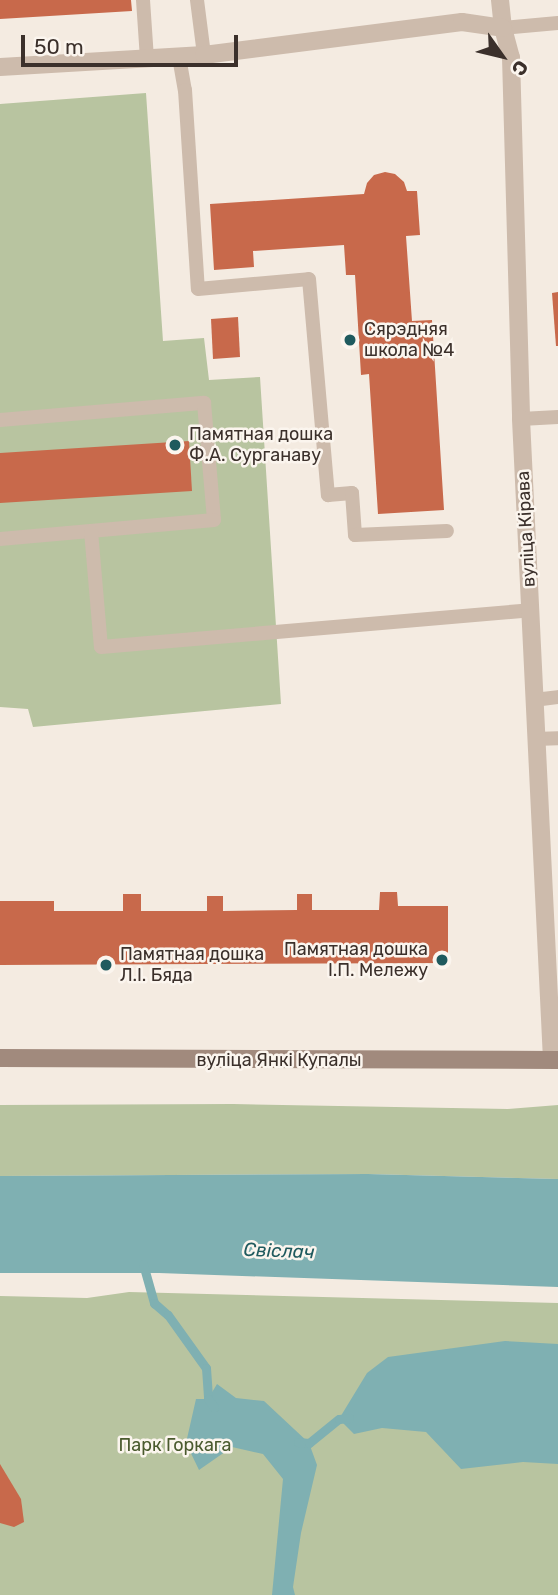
<!DOCTYPE html>
<meta charset="utf-8">
<style>
body{margin:0}
#map{position:relative;width:558px;height:1595px;overflow:hidden;background:#f4ebe1;font-family:Rubik,sans-serif}
div>[style]{position:absolute}
.green>*{inset:0;background:#b8c4a0}
.water>*{inset:0;background:#7fb0b2}
.stream>*{height:9px;margin:-4.5px;padding:0 4.5px;transform-origin:4.5px;border-radius:4.5px;background:#7fb0b2}
.building>*{inset:0;background:#c8694b}
.service>*{height:14px;margin:-7px;padding:0 7px;transform-origin:7px;border-radius:7px;background:#cdbbac}
.minor>*{height:18px;margin:-9px;padding:0 9px;transform-origin:9px;border-radius:9px;background:#cdbbac}
.secondary>*{height:18px;margin:-9px;padding:0 9px;transform-origin:9px;border-radius:9px;background:#a18a7d}
.dots>*{width:19px;height:19px;translate:-50% -50%;box-sizing:border-box;border:4px solid #fbf5ee;border-radius:50%}
span{translate:-50% -50%;white-space:nowrap;text-align:center;line-height:1.15;-webkit-text-stroke:5px #fbf5ee;paint-order:stroke}
.poi-label{font-size:18px;color:#3b302b}
.left{translate:0 -50%;text-align:left}
.right{translate:-100% -50%;text-align:right}
.street-label{font-size:18px;color:#3b302b}
.park-label{font-size:18px;color:#4a5a2e}
.water-label{font-size:19px;color:#1f5a5e;font-style:italic}
.north{position:absolute;left:467px;top:21px;width:70px;height:70px;-webkit-text-stroke:5px #fbf5ee;paint-order:stroke;rotate:124deg;font-size:19px;font-weight:700;line-height:28px;text-align:center;color:#3b302b}
.north::after{content:'';display:block;margin:auto;width:24px;height:32px;background:#3b302b;clip-path:polygon(50% 0,100% 100%,50% 72%,0 100%)}
.scale{position:absolute;left:21px;top:35px;width:217px;height:32px;box-sizing:border-box;border:4px solid #3b302b;border-top:0;padding-left:9px;font-size:21px;line-height:24px;white-space:nowrap;color:#3b302b;-webkit-text-stroke:5px #fbf5ee;paint-order:stroke}
</style>
<div id="map">
<div class="green">
<div style="clip-path:polygon(146px 93px,163px 341px,204px 338px,209px 380px,260px 377px,281px 704px,33px 727px,28px 709px,0 707px,0 104px)"></div>
<div style="clip-path:polygon(233px 1104px,508px 1109px,558px 1105px,558px 1179px,368px 1174px,0 1176px,0 1105px)"></div>
<div style="clip-path:polygon(129px 1292px,558px 1303px,558px 1595px,0 1595px,0 1296px,87px 1298px)"></div>
</div>
<div class="water">
<div style="clip-path:polygon(368px 1174px,558px 1179px,558px 1287px,159px 1273px,0 1273px,0 1176px)"></div>
<div style="clip-path:polygon(505px 1341px,558px 1344px,558px 1464px,523px 1462px,461px 1469px,426px 1432px,382px 1428px,354px 1434px,339px 1419px,367px 1373px,388px 1357px)"></div>
<div style="clip-path:polygon(217px 1384px,236px 1398px,264px 1401px,309px 1443px,317px 1465px,301px 1533px,293px 1587px,295px 1595px,272px 1595px,283px 1479px,263px 1454px,232px 1447px,199px 1470px,186px 1443px,196px 1399px,208px 1399px)"></div>
</div>
<div class="stream">
<div style="left:143px;top:1264px;width:41px;rotate:74.2deg"></div>
<div style="left:154px;top:1303px;width:18px;rotate:41deg"></div>
<div style="left:168px;top:1315px;width:65px;rotate:54.4deg"></div>
<div style="left:206px;top:1368px;width:31px;rotate:86deg"></div>
<div style="left:208px;top:1399px;width:10px;rotate:53deg"></div>
<div style="left:298px;top:1442px;width:11px;rotate:5deg"></div>
<div style="left:309px;top:1443px;width:38px;rotate:-39deg"></div>
<div style="left:339px;top:1419px;width:10px;rotate:-6deg"></div>
</div>
<div class="building">
<div style="clip-path:polygon(0 0,131px 0,132px 11px,0 19px)"></div>
<div style="clip-path:polygon(385px 172px,395px 174px,404px 182px,407px 191px,417px 191px,420px 235px,406px 236px,412px 321px,432px 320px,444px 510px,378px 514px,369px 374px,361px 375px,355px 275px,346px 275px,344px 245px,253px 251px,254px 267px,214px 270px,210px 204px,364px 194px,367px 183px,374px 175px)"></div>
<div style="clip-path:polygon(558px 292px,558px 346px,556px 346px,552px 293px)"></div>
<div style="clip-path:polygon(238px 317px,240px 357px,213px 359px,211px 319px)"></div>
<div style="clip-path:polygon(189px 441px,192px 491px,0 503px,0 453px)"></div>
<div style="clip-path:polygon(380px 892px,397px 892px,398px 906px,448px 906px,448px 963px,0 965px,0 901px,54px 901px,54px 911px,123px 911px,123px 894px,141px 894px,141px 911px,207px 911px,207px 896px,223px 896px,223px 911px,297px 910px,297px 894px,312px 894px,312px 910px,379px 910px)"></div>
<div style="clip-path:polygon(0 1464px,21px 1499px,24px 1522px,14px 1527px,0 1523px)"></div>
</div>
<div class="service">
<div style="left:143px;top:0;width:59px;rotate:86.1deg"></div>
<div style="left:197px;top:0;width:55px;rotate:82.7deg"></div>
<div style="left:503px;top:28px;width:55px;rotate:-5.2deg"></div>
<div style="left:179px;top:57px;width:34px;rotate:80deg"></div>
<div style="left:185px;top:90px;width:199px;rotate:86.3deg"></div>
<div style="left:198px;top:289px;width:111px;rotate:-5.1deg"></div>
<div style="left:309px;top:279px;width:217px;rotate:85deg"></div>
<div style="left:328px;top:495px;width:24px;rotate:-5deg"></div>
<div style="left:352px;top:493px;width:42px;rotate:85.9deg"></div>
<div style="left:355px;top:535px;width:92px;rotate:-2.5deg"></div>
<div style="left:521px;top:419px;width:37px;rotate:-3deg"></div>
<div style="left:0;top:420px;width:205px;rotate:-4.8deg"></div>
<div style="left:204px;top:403px;width:117px;rotate:85.1deg"></div>
<div style="left:214px;top:520px;width:215px;rotate:174.9deg"></div>
<div style="left:91px;top:531px;width:116px;rotate:85.1deg"></div>
<div style="left:101px;top:647px;width:431px;rotate:-4.9deg"></div>
<div style="left:534px;top:700px;width:24px;rotate:-7deg"></div>
<div style="left:535px;top:739px;width:23px;rotate:-2deg"></div>
</div>
<div class="minor">
<div style="left:500px;top:0;width:28px;rotate:84deg"></div>
<div style="left:503px;top:28px;width:30px;rotate:75deg"></div>
<div style="left:511px;top:57px;width:362px;rotate:88.4deg"></div>
<div style="left:521px;top:419px;width:641px;rotate:87.23deg"></div>
<div style="left:0;top:67px;width:204px;rotate:-3.4deg"></div>
<div style="left:204px;top:55px;width:260px;rotate:-7.3deg"></div>
<div style="left:462px;top:22px;width:41px;rotate:8.3deg"></div>
</div>
<div class="secondary">
<div style="left:0;top:1058px;width:558px;rotate:0.21deg"></div>
</div>
<div class="dots">
<div style="left:350px;top:340px;background:#1f5a5e"></div>
<div style="left:175px;top:445px;background:#1f5a5e"></div>
<div style="left:442px;top:960px;background:#1f5a5e"></div>
<div style="left:106px;top:965px;background:#1f5a5e"></div>
</div>
<div class="poi-label">
<span class="left" style="left:364px;top:340px">Сярэдняя<br>школа №4</span>
<span class="left" style="left:189px;top:445px">Памятная дошка<br>Ф.А. Сурганаву</span>
<span class="right" style="left:428px;top:960px">Памятная дошка<br>І.П. Мележу</span>
<span class="left" style="left:120px;top:965px">Памятная дошка<br>Л.І. Бяда</span>
</div>
<div class="street-label">
<span style="left:526px;top:529px;rotate:-93deg">вуліца Кірава</span>
<span style="left:279px;top:1060px">вуліца Янкі Купалы</span>
</div>
<div class="park-label">
<span style="left:175px;top:1445px">Парк Горкага</span>
</div>
<div class="water-label">
<span style="left:279px;top:1251px;rotate:2deg">Свіслач</span>
</div>
<div class="north">С</div>
<div class="scale">50 m</div>
</div>
